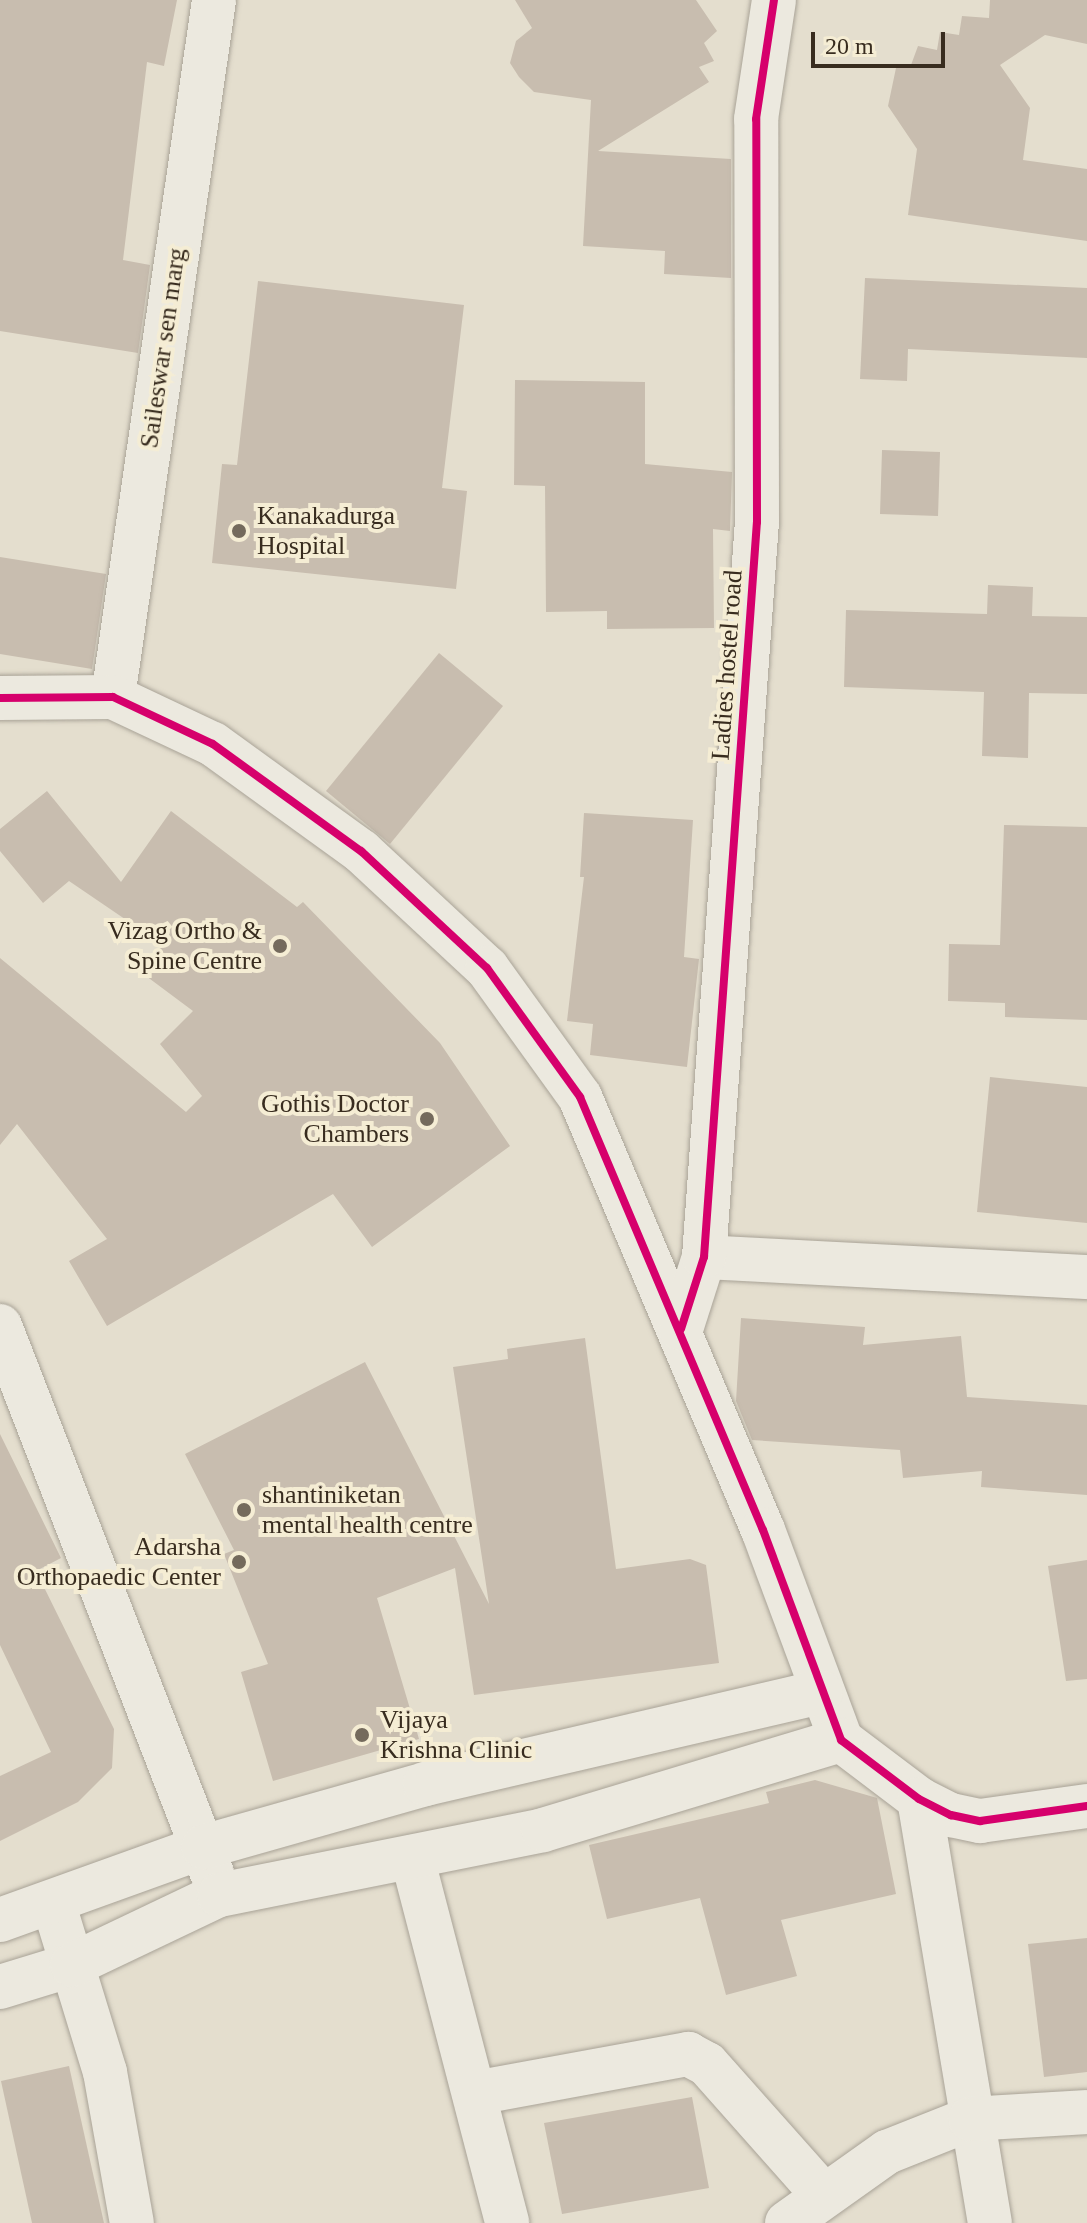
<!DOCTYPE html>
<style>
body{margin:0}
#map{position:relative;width:1087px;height:2223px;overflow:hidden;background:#e4dece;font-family:Georgia,serif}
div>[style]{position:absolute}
.building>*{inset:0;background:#c8bdaf}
.roads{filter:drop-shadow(0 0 2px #a9a397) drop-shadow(0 0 2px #a9a397)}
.minor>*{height:44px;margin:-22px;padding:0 22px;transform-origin:22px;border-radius:22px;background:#ece9df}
.cycleway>*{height:8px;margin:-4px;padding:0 4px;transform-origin:4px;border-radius:4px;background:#d6006c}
.dots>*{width:22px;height:22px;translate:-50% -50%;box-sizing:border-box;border:4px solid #f5edd4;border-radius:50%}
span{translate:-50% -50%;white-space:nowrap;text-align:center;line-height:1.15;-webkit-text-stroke:8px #f5edd4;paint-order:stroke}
.street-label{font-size:26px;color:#382c1f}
.poi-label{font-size:26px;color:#382c1f}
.left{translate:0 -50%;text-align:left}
.right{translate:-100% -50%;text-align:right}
.scale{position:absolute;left:811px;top:32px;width:134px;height:36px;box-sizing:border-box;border:4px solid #382c1f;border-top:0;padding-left:10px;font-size:24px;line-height:28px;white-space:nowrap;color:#382c1f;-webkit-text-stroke:6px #f5edd4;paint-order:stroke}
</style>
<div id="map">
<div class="building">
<div style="clip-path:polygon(0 0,177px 0,164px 66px,147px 62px,123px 260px,150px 265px,138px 353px,0 331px)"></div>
<div style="clip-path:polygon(515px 0,696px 0,717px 31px,704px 43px,714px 61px,699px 67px,709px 82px,598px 151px,731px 159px,731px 278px,664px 274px,665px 251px,583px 246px,591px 100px,534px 92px,519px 77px,510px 63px,516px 41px,532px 28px)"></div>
<div style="clip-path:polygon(990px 0,1087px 0,1087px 44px,1045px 35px,1000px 65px,1030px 108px,1023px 160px,1087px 169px,1087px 241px,908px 215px,917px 149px,888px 106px,896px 68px,911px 65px,918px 46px,937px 50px,940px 32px,959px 35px,962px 16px,989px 18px)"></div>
<div style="clip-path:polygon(865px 278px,1087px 288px,1087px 358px,908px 349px,907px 381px,860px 379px)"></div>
<div style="clip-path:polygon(258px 281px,464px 305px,442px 488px,467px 491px,456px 589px,212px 563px,222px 464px,237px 465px)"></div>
<div style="clip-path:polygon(515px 380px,645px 382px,645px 464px,732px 472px,730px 531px,713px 529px,714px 628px,607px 629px,607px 611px,546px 612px,545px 486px,514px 485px)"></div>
<div style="clip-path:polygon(882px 450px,940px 452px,938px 516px,880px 514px)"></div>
<div style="clip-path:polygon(0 557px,106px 574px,92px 669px,0 654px)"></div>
<div style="clip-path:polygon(988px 585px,1033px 587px,1032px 616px,1087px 617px,1087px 694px,1029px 693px,1028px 758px,982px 756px,984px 692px,844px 687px,846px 610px,987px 614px)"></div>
<div style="clip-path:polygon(439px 653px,503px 706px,390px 844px,326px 791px)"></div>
<div style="clip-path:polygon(47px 791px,121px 882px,171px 811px,297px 907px,303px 902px,440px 1043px,510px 1146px,372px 1247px,333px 1194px,107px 1326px,69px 1261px,107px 1239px,17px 1124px,0 1145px,0 958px,186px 1112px,202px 1096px,160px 1044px,193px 1011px,142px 973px,163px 945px,69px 881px,43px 903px,0 851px,0 829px)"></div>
<div style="clip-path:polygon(584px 813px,693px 820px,684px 957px,699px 959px,687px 1067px,590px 1055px,593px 1024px,567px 1021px,584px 877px,580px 877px)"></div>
<div style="clip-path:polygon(1004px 825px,1087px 827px,1087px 1020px,1005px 1017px,1005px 1003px,948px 1001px,949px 944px,1000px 945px)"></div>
<div style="clip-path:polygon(990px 1077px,1087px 1087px,1087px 1223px,977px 1212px)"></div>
<div style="clip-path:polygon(741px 1318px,865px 1327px,863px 1345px,961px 1336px,967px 1397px,1087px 1405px,1087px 1495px,981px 1487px,982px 1471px,903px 1478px,900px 1450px,752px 1440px,736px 1401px)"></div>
<div style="clip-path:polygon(585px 1338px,616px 1569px,690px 1559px,706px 1565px,719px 1663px,474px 1695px,455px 1568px,377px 1598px,419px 1739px,273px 1781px,241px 1672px,268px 1664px,224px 1554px,234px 1550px,185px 1454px,365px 1362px,489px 1604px,453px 1367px,508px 1359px,507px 1349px)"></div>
<div style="clip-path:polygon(0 1434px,61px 1558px,36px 1571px,114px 1729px,112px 1768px,78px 1802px,0 1841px,0 1776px,51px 1752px,0 1645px)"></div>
<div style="clip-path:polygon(1087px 1560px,1087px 1679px,1066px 1681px,1048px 1566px)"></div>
<div style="clip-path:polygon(815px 1780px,877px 1798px,896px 1894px,781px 1920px,797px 1976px,726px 1995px,700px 1898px,607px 1919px,589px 1845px,769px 1803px,766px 1792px)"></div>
<div style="clip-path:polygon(1087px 1938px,1087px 2072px,1044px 2077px,1028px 1944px)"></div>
<div style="clip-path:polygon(69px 2066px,104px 2223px,32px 2223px,1px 2081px)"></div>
<div style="clip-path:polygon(692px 2097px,709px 2188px,562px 2214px,544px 2123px)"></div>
</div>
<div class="roads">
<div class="minor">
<div style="left:113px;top:697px;width:704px;rotate:-81.75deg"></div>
<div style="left:0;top:698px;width:113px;rotate:-0.5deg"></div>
<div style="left:113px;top:697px;width:110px;rotate:25.2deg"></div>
<div style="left:213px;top:744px;width:183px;rotate:35.9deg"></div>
<div style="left:361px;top:851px;width:172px;rotate:42.9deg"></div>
<div style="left:487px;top:968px;width:159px;rotate:54.2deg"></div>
<div style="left:580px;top:1097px;width:470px;rotate:67.1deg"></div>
<div style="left:763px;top:1530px;width:224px;rotate:69.6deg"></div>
<div style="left:841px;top:1740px;width:98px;rotate:37.1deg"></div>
<div style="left:919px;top:1799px;width:36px;rotate:27deg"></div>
<div style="left:951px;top:1815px;width:30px;rotate:12deg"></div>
<div style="left:980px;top:1821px;width:108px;rotate:-8deg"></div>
<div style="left:704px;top:1257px;width:384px;rotate:3deg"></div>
<div style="left:0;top:1326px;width:587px;rotate:68.82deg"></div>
<div style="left:681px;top:1329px;width:76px;rotate:-72.3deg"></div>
<div style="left:704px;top:1257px;width:737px;rotate:-85.88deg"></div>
<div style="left:757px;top:522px;width:403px;rotate:-90.1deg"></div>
<div style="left:756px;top:119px;width:120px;rotate:-81.4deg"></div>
<div style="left:919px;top:1799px;width:430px;rotate:80.5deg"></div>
<div style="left:412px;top:1857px;width:378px;rotate:75.4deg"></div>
<div style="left:53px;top:1902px;width:178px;rotate:73deg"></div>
<div style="left:105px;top:2072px;width:153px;rotate:79.9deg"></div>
<div style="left:0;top:1920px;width:216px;rotate:-19.8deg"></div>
<div style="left:203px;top:1847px;width:231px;rotate:-15.8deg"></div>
<div style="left:425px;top:1784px;width:406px;rotate:-13.1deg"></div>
<div style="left:0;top:1987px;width:75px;rotate:-17deg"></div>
<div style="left:72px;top:1965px;width:163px;rotate:-25.5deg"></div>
<div style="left:219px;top:1895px;width:330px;rotate:-11.3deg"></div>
<div style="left:543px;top:1830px;width:311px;rotate:-16.8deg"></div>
<div style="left:475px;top:2093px;width:217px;rotate:-10.4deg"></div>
<div style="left:688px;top:2054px;width:21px;rotate:28deg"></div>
<div style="left:707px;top:2064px;width:176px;rotate:48.4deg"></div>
<div style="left:787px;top:2223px;width:123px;rotate:-35.4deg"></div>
<div style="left:887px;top:2152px;width:89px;rotate:-21.7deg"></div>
<div style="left:970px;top:2119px;width:117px;rotate:-3.4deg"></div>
</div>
</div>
<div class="cycleway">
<div style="left:0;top:698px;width:113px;rotate:-0.5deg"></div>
<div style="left:113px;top:697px;width:110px;rotate:25.2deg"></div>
<div style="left:213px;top:744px;width:183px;rotate:35.9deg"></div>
<div style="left:361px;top:851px;width:172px;rotate:42.9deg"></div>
<div style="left:487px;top:968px;width:159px;rotate:54.2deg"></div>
<div style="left:580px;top:1097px;width:470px;rotate:67.1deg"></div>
<div style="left:763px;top:1530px;width:224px;rotate:69.6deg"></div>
<div style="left:841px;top:1740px;width:98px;rotate:37.1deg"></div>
<div style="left:919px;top:1799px;width:36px;rotate:27deg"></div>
<div style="left:951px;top:1815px;width:30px;rotate:12deg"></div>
<div style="left:980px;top:1821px;width:108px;rotate:-8deg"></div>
<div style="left:681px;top:1329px;width:76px;rotate:-72.3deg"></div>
<div style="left:704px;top:1257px;width:737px;rotate:-85.88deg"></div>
<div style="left:757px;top:522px;width:403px;rotate:-90.1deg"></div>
<div style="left:756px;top:119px;width:120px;rotate:-81.4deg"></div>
</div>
<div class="dots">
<div style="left:239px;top:531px;background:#746a5c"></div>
<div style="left:280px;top:946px;background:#746a5c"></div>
<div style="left:427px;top:1119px;background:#746a5c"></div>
<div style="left:244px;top:1510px;background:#746a5c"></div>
<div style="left:239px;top:1562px;background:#746a5c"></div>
<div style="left:362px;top:1735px;background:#746a5c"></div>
</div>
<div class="street-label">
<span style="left:163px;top:348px;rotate:-82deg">Saileswar sen marg</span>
<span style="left:727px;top:665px;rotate:-86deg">Ladies hostel road</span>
</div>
<div class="poi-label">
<span class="left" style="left:257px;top:531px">Kanakadurga<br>Hospital</span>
<span class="right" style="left:262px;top:946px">Vizag Ortho &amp;<br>Spine Centre</span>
<span class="right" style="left:409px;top:1119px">Gothis Doctor<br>Chambers</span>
<span class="left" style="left:262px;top:1510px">shantiniketan<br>mental health centre</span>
<span class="right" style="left:221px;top:1562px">Adarsha<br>Orthopaedic Center</span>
<span class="left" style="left:380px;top:1735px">Vijaya<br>Krishna Clinic</span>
</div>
<div class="scale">20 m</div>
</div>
